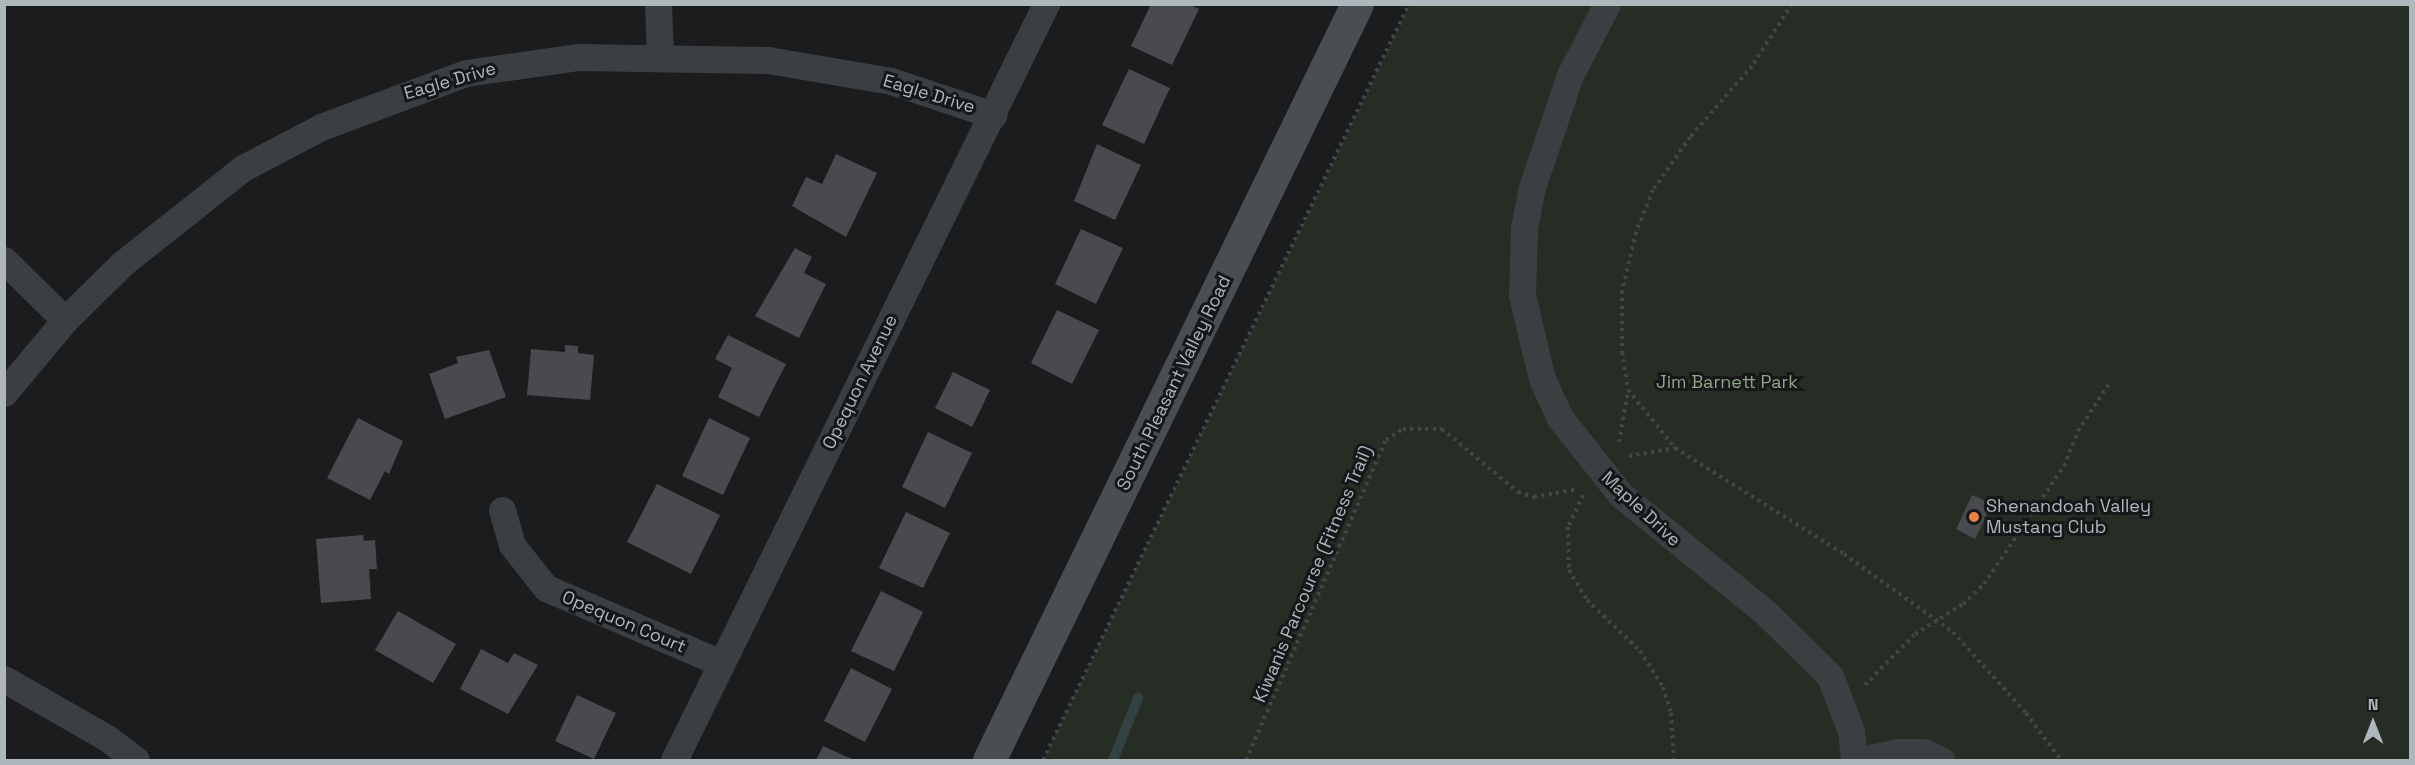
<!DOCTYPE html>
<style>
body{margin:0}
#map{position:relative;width:2415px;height:765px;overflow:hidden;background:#1b1c1d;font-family:"Space Grotesk",sans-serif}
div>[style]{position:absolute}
.green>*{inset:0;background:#262d25}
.stream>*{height:10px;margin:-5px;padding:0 5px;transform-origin:5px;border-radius:5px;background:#334143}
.building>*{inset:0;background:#484a4d}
.path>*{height:4px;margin-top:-2px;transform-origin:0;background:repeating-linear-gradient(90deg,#424649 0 3px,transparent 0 7.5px)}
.minor>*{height:27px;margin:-13.5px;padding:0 13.5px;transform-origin:13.5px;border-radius:13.5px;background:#3c3f42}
.secondary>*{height:33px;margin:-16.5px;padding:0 16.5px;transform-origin:16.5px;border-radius:16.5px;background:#4a4e52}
.dots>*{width:16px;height:16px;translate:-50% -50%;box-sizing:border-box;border:3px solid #161718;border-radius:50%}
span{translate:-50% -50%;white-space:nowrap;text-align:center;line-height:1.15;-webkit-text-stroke:6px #161718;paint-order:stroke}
.street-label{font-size:18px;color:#aeb7bc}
.park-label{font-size:18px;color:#8ea686}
.poi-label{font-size:18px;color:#aeb7bc}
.left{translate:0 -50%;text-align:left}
.frame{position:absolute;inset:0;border:6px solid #aeb7bc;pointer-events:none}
.north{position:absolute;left:2343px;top:693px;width:60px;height:60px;-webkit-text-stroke:4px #161718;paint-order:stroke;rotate:0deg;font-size:16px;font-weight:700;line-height:24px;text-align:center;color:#aeb7bc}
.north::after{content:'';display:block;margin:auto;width:21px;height:27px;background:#aeb7bc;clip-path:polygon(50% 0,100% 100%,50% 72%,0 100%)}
</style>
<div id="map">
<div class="green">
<div style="clip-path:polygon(1409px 5px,2410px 5px,2410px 760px,1043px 760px)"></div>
</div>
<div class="stream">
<div style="left:1113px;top:760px;width:67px;rotate:-68deg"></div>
</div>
<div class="building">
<div style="clip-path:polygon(1151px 4px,1188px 4px,1199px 9px,1172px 65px,1131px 46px)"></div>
<div style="clip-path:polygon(1129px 69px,1170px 88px,1144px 144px,1102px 125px)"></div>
<div style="clip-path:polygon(1097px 144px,1141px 165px,1115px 220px,1074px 201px)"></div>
<div style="clip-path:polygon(836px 154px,877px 173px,846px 237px,792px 206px,806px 177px,822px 184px)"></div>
<div style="clip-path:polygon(1081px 229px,1123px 248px,1096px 304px,1055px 284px)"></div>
<div style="clip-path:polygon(795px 248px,812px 257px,804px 273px,826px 284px,799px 338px,755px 316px)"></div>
<div style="clip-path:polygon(1057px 310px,1099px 330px,1072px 384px,1031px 363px)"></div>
<div style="clip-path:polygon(728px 335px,786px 364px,759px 417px,718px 397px,732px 368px,715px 359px)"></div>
<div style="clip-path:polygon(565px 345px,578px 346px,578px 353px,594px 355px,590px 400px,527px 395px,531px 349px,565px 352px)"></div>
<div style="clip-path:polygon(489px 350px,506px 397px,445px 419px,429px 374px,458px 363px,456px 357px)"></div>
<div style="clip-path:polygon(953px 372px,990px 390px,972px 427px,935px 408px)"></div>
<div style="clip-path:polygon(358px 418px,403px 441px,389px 474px,385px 471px,370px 500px,327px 478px)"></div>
<div style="clip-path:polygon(709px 418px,750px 438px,723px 495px,682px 476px)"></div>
<div style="clip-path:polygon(928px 432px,972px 453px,945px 508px,902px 487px)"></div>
<div style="clip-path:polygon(657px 484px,720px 515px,691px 574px,627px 542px)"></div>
<div style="clip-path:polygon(1972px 495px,1992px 504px,1975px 539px,1956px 529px)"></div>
<div style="clip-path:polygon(906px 512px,950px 533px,923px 588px,879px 568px)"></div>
<div style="clip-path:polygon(363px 535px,364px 541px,375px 540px,377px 569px,369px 569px,371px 599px,321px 603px,316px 539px)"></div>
<div style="clip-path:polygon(881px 591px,923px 612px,894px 671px,851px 651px)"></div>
<div style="clip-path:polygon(398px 611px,456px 644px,433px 683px,375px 650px)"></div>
<div style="clip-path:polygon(481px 649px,508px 663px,514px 653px,538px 665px,508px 714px,460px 689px)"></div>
<div style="clip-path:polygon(851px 668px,892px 689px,865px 742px,824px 721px)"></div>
<div style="clip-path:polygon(577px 695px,616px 713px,594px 759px,555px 741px)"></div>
<div style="clip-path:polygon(823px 746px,854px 760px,816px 760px)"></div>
</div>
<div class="path">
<div style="left:1792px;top:4px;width:74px;rotate:122.8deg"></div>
<div style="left:1752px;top:66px;width:94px;rotate:131.1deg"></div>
<div style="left:1690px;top:137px;width:65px;rotate:124.9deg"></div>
<div style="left:1653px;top:190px;width:45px;rotate:112deg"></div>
<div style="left:1636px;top:232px;width:61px;rotate:103.3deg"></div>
<div style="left:1622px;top:291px;width:61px;rotate:90deg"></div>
<div style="left:1622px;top:352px;width:38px;rotate:81deg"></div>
<div style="left:1628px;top:390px;width:75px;rotate:51deg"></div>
<div style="left:1675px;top:448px;width:199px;rotate:32.1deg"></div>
<div style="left:1844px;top:554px;width:134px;rotate:35.6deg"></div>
<div style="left:1953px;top:632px;width:109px;rotate:48deg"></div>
<div style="left:2026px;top:713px;width:59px;rotate:53.3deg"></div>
<div style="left:1619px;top:442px;width:52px;rotate:-80deg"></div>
<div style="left:1629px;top:456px;width:47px;rotate:-9.9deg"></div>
<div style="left:1583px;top:495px;width:35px;rotate:115deg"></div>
<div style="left:1568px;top:527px;width:43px;rotate:88.7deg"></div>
<div style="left:1569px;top:570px;width:35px;rotate:59deg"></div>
<div style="left:1587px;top:600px;width:74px;rotate:43.9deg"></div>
<div style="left:1640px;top:651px;width:43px;rotate:57.4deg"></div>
<div style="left:1663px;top:687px;width:27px;rotate:73deg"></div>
<div style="left:1671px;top:713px;width:47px;rotate:86.3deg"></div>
<div style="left:1865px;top:685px;width:71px;rotate:-45.6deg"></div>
<div style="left:1915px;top:634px;width:57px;rotate:-32deg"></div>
<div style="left:1963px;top:604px;width:29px;rotate:-44deg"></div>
<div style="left:1984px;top:584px;width:143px;rotate:-55.9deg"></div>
<div style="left:2064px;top:466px;width:38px;rotate:-68deg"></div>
<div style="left:2078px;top:431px;width:59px;rotate:-56.9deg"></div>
<div style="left:1043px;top:760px;width:840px;rotate:-64.17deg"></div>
<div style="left:1246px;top:760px;width:349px;rotate:-66.4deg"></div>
<div style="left:1386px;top:440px;width:20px;rotate:-33deg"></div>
<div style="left:1403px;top:429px;width:39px"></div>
<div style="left:1442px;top:429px;width:99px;rotate:39.7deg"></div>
<div style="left:1518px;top:492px;width:17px;rotate:17deg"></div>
<div style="left:1534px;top:497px;width:45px;rotate:-10.3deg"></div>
</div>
<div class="minor">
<div style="left:658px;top:4px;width:52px;rotate:87.8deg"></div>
<div style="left:1607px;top:4px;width:80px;rotate:117.5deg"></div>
<div style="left:1570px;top:75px;width:118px;rotate:108.7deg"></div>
<div style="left:1532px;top:187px;width:42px;rotate:101deg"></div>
<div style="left:1524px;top:228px;width:67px;rotate:91.7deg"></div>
<div style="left:1522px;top:295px;width:86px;rotate:76.6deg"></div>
<div style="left:1542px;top:379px;width:43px;rotate:65.2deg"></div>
<div style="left:1560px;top:418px;width:98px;rotate:51.6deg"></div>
<div style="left:1621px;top:495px;width:187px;rotate:39.1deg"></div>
<div style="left:1766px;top:613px;width:90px;rotate:44.5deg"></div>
<div style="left:1830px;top:676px;width:59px;rotate:69.1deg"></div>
<div style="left:1851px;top:731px;width:29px;rotate:84deg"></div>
<div style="left:4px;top:260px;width:86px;rotate:44.5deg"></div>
<div style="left:4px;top:393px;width:95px;rotate:-50.1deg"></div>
<div style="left:65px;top:320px;width:81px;rotate:-44.5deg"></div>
<div style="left:123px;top:263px;width:153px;rotate:-38.4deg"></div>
<div style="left:243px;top:168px;width:88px;rotate:-27.7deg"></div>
<div style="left:321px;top:127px;width:155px;rotate:-20.4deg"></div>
<div style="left:466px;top:73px;width:112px;rotate:-8.2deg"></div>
<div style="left:577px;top:57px;width:191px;rotate:0.9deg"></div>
<div style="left:768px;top:60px;width:125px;rotate:9.7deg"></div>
<div style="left:891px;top:81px;width:108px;rotate:18.4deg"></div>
<div style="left:502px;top:510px;width:36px;rotate:74deg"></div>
<div style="left:512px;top:545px;width:55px;rotate:51.7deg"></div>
<div style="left:546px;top:588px;width:190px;rotate:23.2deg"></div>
<div style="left:4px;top:679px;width:119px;rotate:29.8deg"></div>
<div style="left:107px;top:738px;width:36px;rotate:37deg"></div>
<div style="left:674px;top:760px;width:843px;rotate:-63.8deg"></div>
<div style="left:1861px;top:760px;width:39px;rotate:-12deg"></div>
<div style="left:1899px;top:752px;width:25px"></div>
<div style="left:1924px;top:752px;width:19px;rotate:25deg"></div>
</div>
<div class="secondary">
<div style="left:989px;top:760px;width:841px;rotate:-64.04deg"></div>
</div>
<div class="dots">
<div style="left:1974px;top:517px;background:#ee8042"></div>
</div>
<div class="street-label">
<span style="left:450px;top:81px;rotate:-16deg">Eagle Drive</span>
<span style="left:929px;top:94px;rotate:17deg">Eagle Drive</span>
<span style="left:860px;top:382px;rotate:-64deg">Opequon Avenue</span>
<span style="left:1174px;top:383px;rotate:-64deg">South Pleasant Valley Road</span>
<span style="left:1641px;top:509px;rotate:43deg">Maple Drive</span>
<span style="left:1313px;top:574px;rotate:-67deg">Kiwanis Parcourse (Fitness Trail)</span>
<span style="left:624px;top:622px;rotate:23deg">Opequon Court</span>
</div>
<div class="park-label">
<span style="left:1727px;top:382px">Jim Barnett Park</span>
</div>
<div class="poi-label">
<span class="left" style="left:1986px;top:517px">Shenandoah Valley<br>Mustang Club</span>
</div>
<div class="frame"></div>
<div class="north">N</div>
</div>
